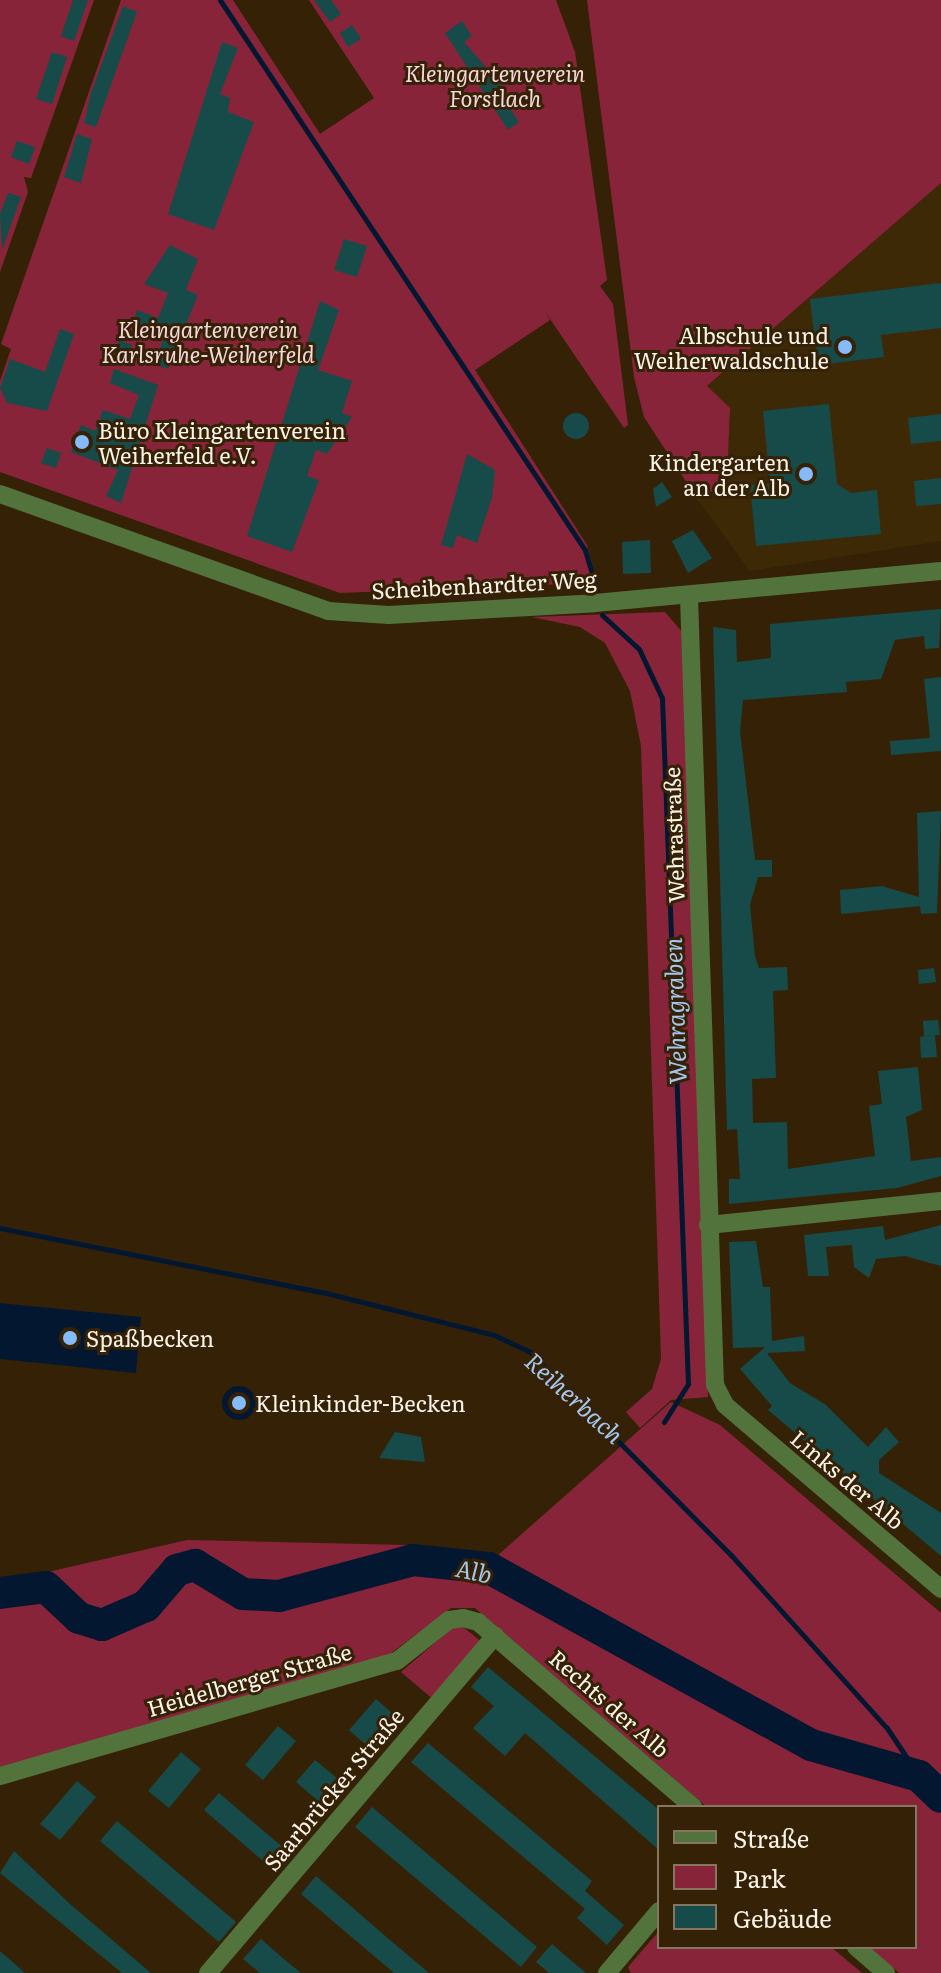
<!DOCTYPE html>
<meta charset="utf-8">
<style>
body{margin:0}
#map{position:relative;width:941px;height:1973px;overflow:hidden;background:#352206;font-family:Literata,serif}
div>[style]{position:absolute}
.built>*{inset:0;background:#3e2907}
.green>*{inset:0;background:#882439}
.water>*{inset:0;background:#031830}
.round{border-radius:50%}
.stream>*{height:5px;margin:-2.5px;padding:0 2.5px;transform-origin:2.5px;border-radius:2.5px;background:#031830}
.river>*{height:32px;margin:-16px;padding:0 16px;transform-origin:16px;border-radius:16px;background:#031830}
.building>*{inset:0;background:#164b4a}
.street>*{height:18px;margin:-9px;padding:0 9px;transform-origin:9px;border-radius:9px;background:#53733c}
.dots>*{width:22px;height:22px;translate:-50% -50%;box-sizing:border-box;border:4px solid #352206;border-radius:50%}
span{translate:-50% -50%;white-space:nowrap;text-align:center;line-height:1.15;-webkit-text-stroke:6px #352206;paint-order:stroke}
.park-label{font-size:22px;color:#f5d7d9;font-style:italic}
.poi-label{font-size:22px;color:#fcf3e9}
.right{translate:-100% -50%;text-align:right}
.left{translate:0 -50%;text-align:left}
.street-label{font-size:22px;color:#fcf3e9}
.water-label{font-size:24px;color:#a5c6ee;font-style:italic}
.legend{position:absolute;left:657px;top:1805px;width:260px;height:144px;box-sizing:border-box;background:#352206;border:2px solid #857661;margin:0;padding:10px 14px;list-style:none;font-size:24px;color:#fcf3e9}
.legend li{display:flex;align-items:center;gap:16px;height:40px}
.legend b{width:40px;border:2px solid #857661}
</style>
<div id="map">
<div class="built">
<div style="clip-path:polygon(941px 183px,941px 541px,750px 571px,698px 500px,727px 481px,730px 408px,707px 387px)"></div>
</div>
<div class="green">
<div style="clip-path:polygon(0 0,94px 0,31px 178px,24px 177px,28px 192px,0 272px)"></div>
<div style="clip-path:polygon(121px 0,233px 0,320px 134px,374px 98px,309px 0,556px 0,575px 52px,607px 280px,600px 286px,613px 304px,628px 425px,624px 428px,544px 310px,550px 320px,475px 370px,587px 545px,599px 589px,590px 583px,340px 593px,0 472px,0 381px,11px 349px,1px 344px)"></div>
<div style="clip-path:polygon(587px 0,941px 0,941px 183px,707px 386px,730px 408px,727px 481px,698px 500px,644px 417px,634px 377px)"></div>
<div style="clip-path:polygon(665px 612px,683px 633px,708px 1397px,671px 1400px,640px 1428px,626px 1412px,652px 1389px,661px 1359px,641px 746px,630px 691px,605px 643px,580px 627px,532px 617px)"></div>
<div style="clip-path:polygon(671px 1402px,720px 1425px,941px 1613px,941px 1973px,899px 1973px,869px 1947px,915px 1947px,915px 1807px,707px 1807px,475px 1608px,451px 1608px,386px 1657px,0 1767px,0 1583px,187px 1540px,405px 1545px,497px 1556px)"></div>
<div style="clip-path:polygon(458px 1623px,483px 1643px,434px 1700px,401px 1672px)"></div>
<div style="clip-path:polygon(659px 1931px,659px 1947px,831px 1947px,862px 1973px,631px 1973px,628px 1967px)"></div>
</div>
<div class="water">
<div style="clip-path:polygon(0 1303px,141px 1317px,136px 1373px,0 1359px)"></div>
<div class="round" style="left:222px;top:1386px;width:34px;height:34px"></div>
</div>
<div class="stream">
<div style="left:220px;top:0;width:660px;rotate:56.43deg"></div>
<div style="left:585px;top:550px;width:42px;rotate:73.3deg"></div>
<div style="left:602px;top:615px;width:50px;rotate:42.6deg"></div>
<div style="left:639px;top:649px;width:54px;rotate:64.9deg"></div>
<div style="left:662px;top:698px;width:686px;rotate:87.83deg"></div>
<div style="left:688px;top:1384px;width:45px;rotate:122.3deg"></div>
<div style="left:0;top:1228px;width:332px;rotate:11.3deg"></div>
<div style="left:326px;top:1293px;width:173px;rotate:14deg"></div>
<div style="left:494px;top:1335px;width:40px;rotate:25deg"></div>
<div style="left:530px;top:1352px;width:286px;rotate:45.3deg"></div>
<div style="left:731px;top:1555px;width:233px;rotate:48deg"></div>
<div style="left:887px;top:1728px;width:58px;rotate:56.3deg"></div>
</div>
<div class="river">
<div style="left:0;top:1593px;width:46px;rotate:-7.4deg"></div>
<div style="left:46px;top:1587px;width:45px;rotate:43.2deg"></div>
<div style="left:79px;top:1618px;width:24px;rotate:17deg"></div>
<div style="left:102px;top:1625px;width:48px;rotate:-23.4deg"></div>
<div style="left:146px;top:1606px;width:48px;rotate:-49.3deg"></div>
<div style="left:177px;top:1570px;width:19px;rotate:-16deg"></div>
<div style="left:195px;top:1565px;width:56px;rotate:31.1deg"></div>
<div style="left:243px;top:1594px;width:36px;rotate:3deg"></div>
<div style="left:279px;top:1596px;width:139px;rotate:-15deg"></div>
<div style="left:413px;top:1560px;width:76px;rotate:6deg"></div>
<div style="left:489px;top:1568px;width:367px;rotate:28.8deg"></div>
<div style="left:811px;top:1745px;width:112px;rotate:16deg"></div>
<div style="left:919px;top:1776px;width:30px;rotate:44deg"></div>
</div>
<div class="building">
<div style="clip-path:polygon(73px 0,88px 0,74px 41px,61px 36px)"></div>
<div style="clip-path:polygon(314px 0,331px 0,341px 14px,330px 22px)"></div>
<div style="clip-path:polygon(123px 6px,137px 12px,96px 127px,84px 123px,91px 93px)"></div>
<div style="clip-path:polygon(462px 21px,472px 36px,464px 42px,504px 88px,499px 92px,519px 122px,508px 130px,445px 33px)"></div>
<div style="clip-path:polygon(352px 25px,361px 39px,348px 47px,340px 33px)"></div>
<div style="clip-path:polygon(222px 42px,238px 48px,220px 94px,230px 98px,228px 112px,254px 122px,214px 230px,168px 214px)"></div>
<div style="clip-path:polygon(52px 52px,67px 57px,52px 104px,36px 99px)"></div>
<div style="clip-path:polygon(77px 134px,92px 139px,81px 183px,64px 177px)"></div>
<div style="clip-path:polygon(17px 141px,35px 147px,29px 164px,11px 157px)"></div>
<div style="clip-path:polygon(8px 193px,21px 197px,2px 250px,0 214px)"></div>
<div style="clip-path:polygon(344px 239px,367px 246px,357px 277px,334px 270px)"></div>
<div style="clip-path:polygon(170px 245px,198px 259px,186px 290px,198px 295px,168px 369px,154px 364px,164px 337px,132px 325px,137px 310px,158px 318px,168px 293px,144px 284px)"></div>
<div style="clip-path:polygon(941px 283px,941px 328px,881px 335px,884px 357px,818px 365px,810px 299px)"></div>
<div style="clip-path:polygon(320px 301px,339px 310px,318px 370px,352px 381px,342px 413px,352px 417px,327px 454px,316px 450px,307px 476px,319px 480px,292px 552px,247px 536px)"></div>
<div style="clip-path:polygon(60px 329px,74px 334px,47px 411px,7px 403px,0 388px,10px 359px,45px 372px)"></div>
<div style="clip-path:polygon(119px 340px,132px 345px,127px 359px,114px 354px)"></div>
<div style="clip-path:polygon(114px 369px,158px 385px,121px 503px,106px 496px,118px 470px,71px 452px,81px 425px,95px 431px,103px 410px,130px 419px,139px 395px,110px 383px)"></div>
<div style="clip-path:polygon(829px 404px,837px 484px,851px 493px,877px 490px,881px 534px,756px 546px,750px 485px,770px 483px,763px 411px)"></div>
<div class="round" style="left:563px;top:413px;width:26px;height:26px"></div>
<div style="clip-path:polygon(941px 414px,941px 441px,911px 444px,908px 418px)"></div>
<div style="clip-path:polygon(47px 448px,61px 453px,56px 468px,41px 463px)"></div>
<div style="clip-path:polygon(467px 454px,495px 470px,492px 498px,477px 543px,457px 535px,453px 548px,441px 545px)"></div>
<div style="clip-path:polygon(941px 478px,941px 504px,916px 506px,914px 481px)"></div>
<div style="clip-path:polygon(662px 482px,672px 497px,656px 507px,653px 489px)"></div>
<div style="clip-path:polygon(693px 530px,712px 558px,688px 573px,672px 541px)"></div>
<div style="clip-path:polygon(650px 540px,651px 573px,623px 574px,622px 542px)"></div>
<div style="clip-path:polygon(941px 609px,939px 648px,925px 649px,924px 636px,895px 640px,881px 679px,846px 682px,847px 692px,743px 700px,740px 731px,755px 860px,772px 860px,772px 877px,758px 877px,750px 905px,755px 956px,759px 968px,787px 967px,788px 990px,773px 991px,776px 1078px,752px 1079px,753px 1123px,787px 1122px,788px 1169px,875px 1156px,869px 1106px,882px 1104px,878px 1071px,918px 1067px,922px 1110px,906px 1117px,911px 1161px,941px 1157px,941px 1176px,897px 1188px,729px 1204px,729px 1179px,740px 1179px,737px 1129px,727px 1130px,713px 627px,736px 630px,737px 662px,771px 658px,770px 624px)"></div>
<div style="clip-path:polygon(941px 677px,941px 751px,891px 755px,890px 741px,930px 738px,924px 679px)"></div>
<div style="clip-path:polygon(941px 811px,937px 913px,921px 914px,920px 906px,841px 914px,840px 890px,882px 886px,919px 897px,917px 813px)"></div>
<div style="clip-path:polygon(934px 968px,936px 982px,919px 984px,918px 970px)"></div>
<div style="clip-path:polygon(938px 1020px,940px 1035px,924px 1036px,923px 1021px)"></div>
<div style="clip-path:polygon(935px 1035px,937px 1057px,921px 1058px,920px 1037px)"></div>
<div style="clip-path:polygon(941px 1225px,941px 1266px,905px 1256px,876px 1259px,869px 1278px,854px 1267px,852px 1245px,826px 1247px,829px 1276px,808px 1276px,804px 1235px,883px 1226px,885px 1240px)"></div>
<div style="clip-path:polygon(756px 1241px,763px 1287px,770px 1287px,772px 1341px,804px 1336px,805px 1351px,767px 1353px,790px 1383px,826px 1405px,868px 1447px,886px 1427px,899px 1442px,879px 1460px,879px 1473px,941px 1513px,941px 1556px,768px 1410px,772px 1406px,740px 1369px,765px 1347px,733px 1348px,729px 1242px)"></div>
<div style="clip-path:polygon(395px 1432px,421px 1437px,425px 1462px,379px 1458px)"></div>
<div style="clip-path:polygon(488px 1667px,659px 1810px,659px 1850px,525px 1733px,505px 1756px,473px 1728px,494px 1706px,471px 1687px)"></div>
<div style="clip-path:polygon(376px 1699px,399px 1719px,373px 1751px,349px 1730px)"></div>
<div style="clip-path:polygon(278px 1726px,296px 1741px,263px 1780px,245px 1765px)"></div>
<div style="clip-path:polygon(428px 1743px,592px 1881px,585px 1891px,624px 1925px,607px 1945px,577px 1918px,585px 1909px,411px 1762px)"></div>
<div style="clip-path:polygon(181px 1752px,201px 1769px,169px 1808px,148px 1791px)"></div>
<div style="clip-path:polygon(315px 1760px,349px 1788px,330px 1811px,296px 1782px)"></div>
<div style="clip-path:polygon(77px 1781px,96px 1797px,60px 1840px,40px 1824px)"></div>
<div style="clip-path:polygon(219px 1793px,292px 1855px,277px 1873px,204px 1810px)"></div>
<div style="clip-path:polygon(372px 1807px,537px 1947px,521px 1967px,355px 1827px)"></div>
<div style="clip-path:polygon(117px 1821px,236px 1922px,219px 1942px,100px 1841px)"></div>
<div style="clip-path:polygon(14px 1851px,70px 1904px,151px 1973px,122px 1973px,0 1873px)"></div>
<div style="clip-path:polygon(316px 1876px,384px 1935px,429px 1973px,394px 1973px,301px 1894px)"></div>
<div style="clip-path:polygon(261px 1939px,285px 1960px,301px 1973px,260px 1973px,243px 1959px)"></div>
<div style="clip-path:polygon(552px 1944px,568px 1958px,586px 1973px,549px 1973px,536px 1962px)"></div>
<div style="clip-path:polygon(0 1951px,25px 1973px,0 1973px)"></div>
</div>
<div class="street">
<div style="left:0;top:494px;width:348px;rotate:19.6deg"></div>
<div style="left:328px;top:611px;width:61px;rotate:3.8deg"></div>
<div style="left:389px;top:615px;width:206px;rotate:-3.3deg"></div>
<div style="left:595px;top:603px;width:347px;rotate:-5.3deg"></div>
<div style="left:689px;top:597px;width:788px;rotate:88.11deg"></div>
<div style="left:715px;top:1385px;width:22px;rotate:63deg"></div>
<div style="left:725px;top:1405px;width:284px;rotate:40.4deg"></div>
<div style="left:708px;top:1225px;width:234px;rotate:-5.9deg"></div>
<div style="left:0;top:1776px;width:413px;rotate:-16.2deg"></div>
<div style="left:397px;top:1661px;width:66px;rotate:-38.3deg"></div>
<div style="left:449px;top:1620px;width:14px;rotate:-8deg"></div>
<div style="left:463px;top:1618px;width:16px;rotate:15deg"></div>
<div style="left:478px;top:1622px;width:284px;rotate:40.7deg"></div>
<div style="left:856px;top:1947px;width:40px;rotate:41deg"></div>
<div style="left:208px;top:1973px;width:443px;rotate:-49.6deg"></div>
<div style="left:607px;top:1973px;width:81px;rotate:-50deg"></div>
</div>
<div class="dots">
<div style="left:845px;top:347px;background:#85bbfb"></div>
<div style="left:82px;top:442px;background:#85bbfb"></div>
<div style="left:806px;top:474px;background:#85bbfb"></div>
<div style="left:70px;top:1338px;background:#85bbfb"></div>
<div style="left:239px;top:1403px;background:#85bbfb"></div>
</div>
<div class="park-label">
<span style="left:495px;top:85px">Kleingartenverein<br>Forstlach</span>
<span style="left:208px;top:341px">Kleingartenverein<br>Karlsruhe-Weiherfeld</span>
</div>
<div class="poi-label">
<span class="right" style="left:829px;top:347px">Albschule und<br>Weiherwaldschule</span>
<span class="left" style="left:98px;top:442px">Büro Kleingartenverein<br>Weiherfeld e.V.</span>
<span class="right" style="left:790px;top:474px">Kindergarten<br>an der Alb</span>
<span class="left" style="left:86px;top:1338px">Spaßbecken</span>
<span class="left" style="left:255px;top:1403px">Kleinkinder-Becken</span>
</div>
<div class="street-label">
<span style="left:484px;top:584px;rotate:-3deg">Scheibenhardter Weg</span>
<span style="left:673px;top:835px;rotate:-92deg">Wehrastraße</span>
<span style="left:848px;top:1479px;rotate:40deg">Links der Alb</span>
<span style="left:249px;top:1679px;rotate:-16deg">Heidelberger Straße</span>
<span style="left:610px;top:1703px;rotate:41deg">Rechts der Alb</span>
<span style="left:333px;top:1789px;rotate:-50deg">Saarbrücker Straße</span>
</div>
<div class="water-label">
<span style="left:674px;top:1011px;rotate:-92deg">Wehragraben</span>
<span style="left:575px;top:1397px;rotate:42deg">Reiherbach</span>
<span style="left:474px;top:1570px;rotate:12deg">Alb</span>
</div>
<ul class="legend">
<li><b style="height:10px;background:#53733c"></b>Straße</li>
<li><b style="height:22px;background:#882439"></b>Park</li>
<li><b style="height:22px;background:#164b4a"></b>Gebäude</li>
</ul>
</div>
